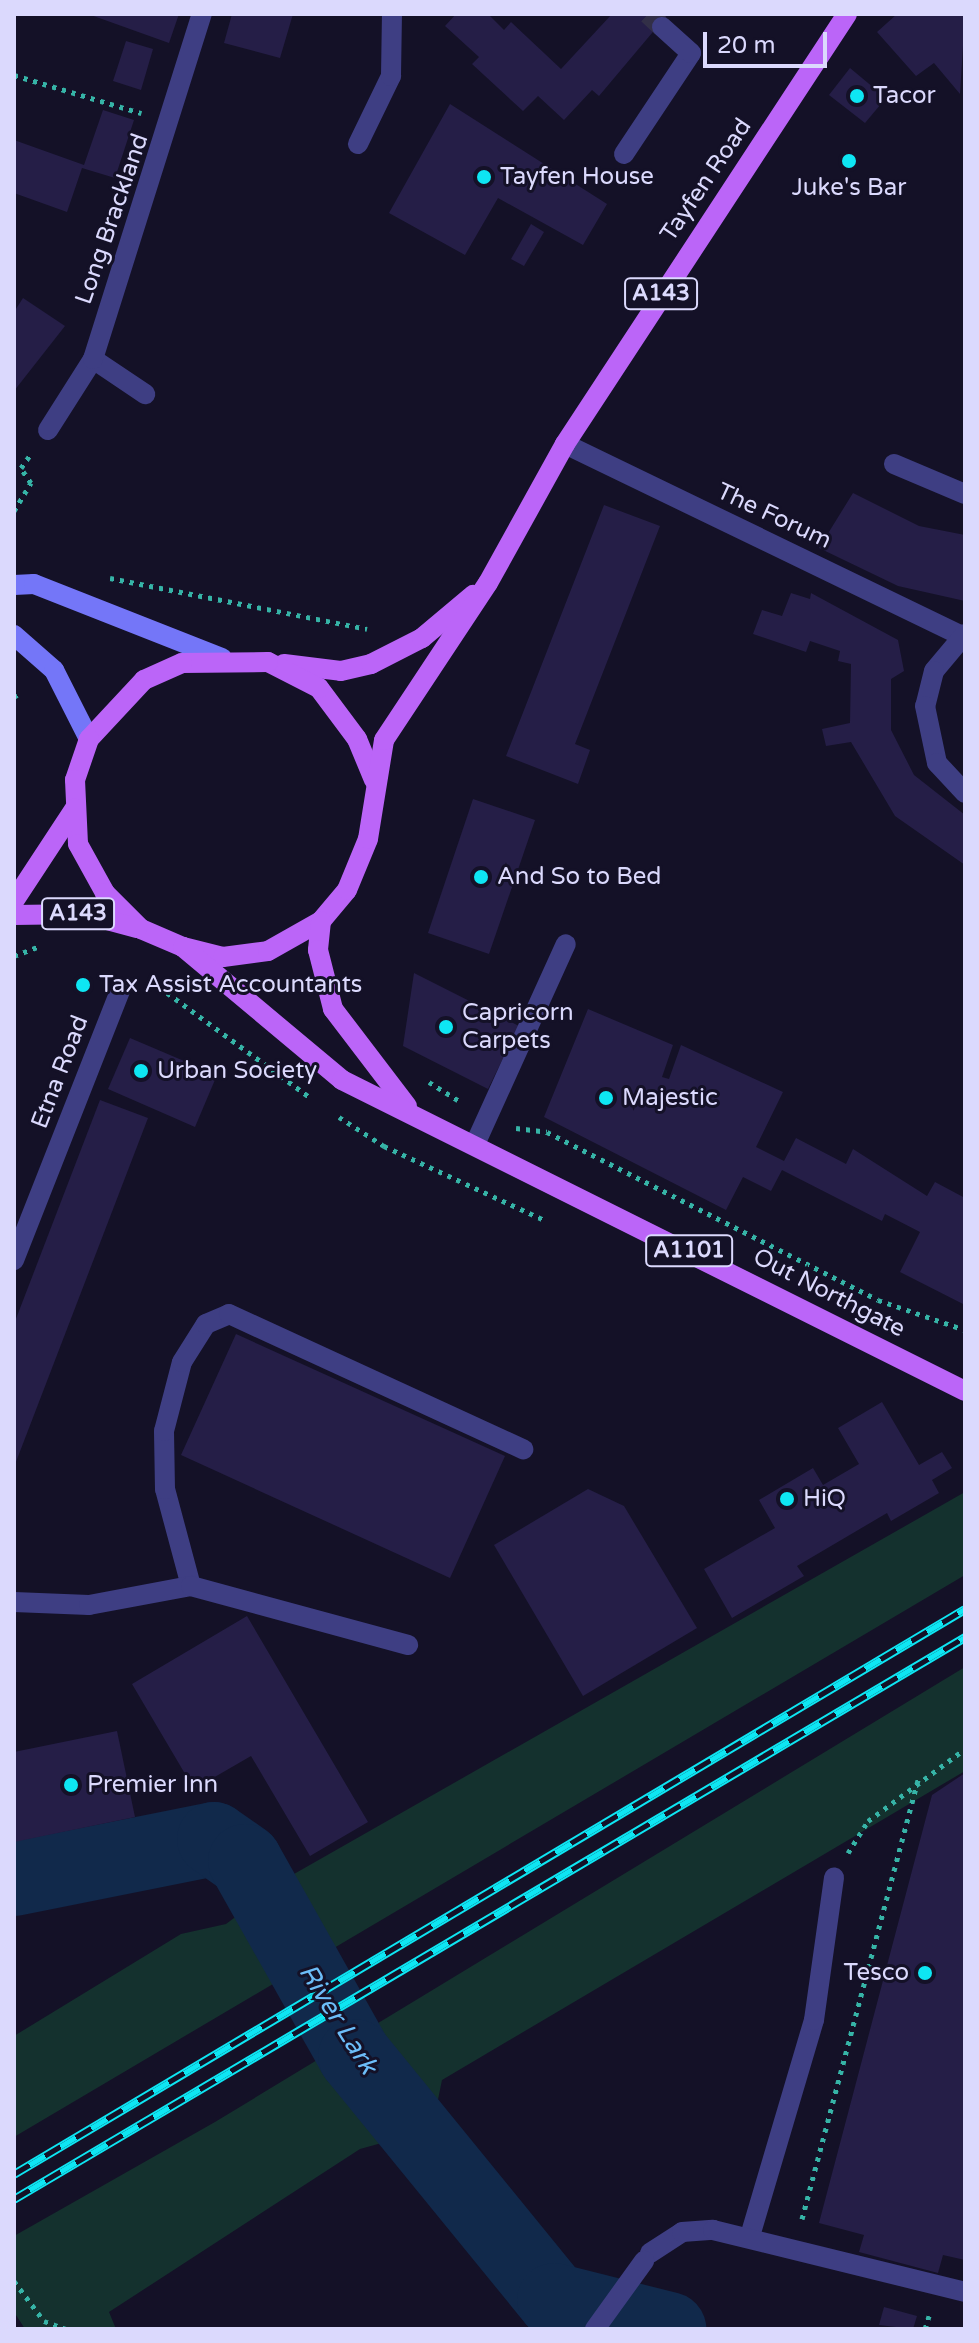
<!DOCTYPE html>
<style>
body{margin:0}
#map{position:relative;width:979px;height:2343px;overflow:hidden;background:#141127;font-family:"Varela Round",sans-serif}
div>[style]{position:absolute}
.green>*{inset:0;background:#14312e}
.river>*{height:74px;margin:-37px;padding:0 37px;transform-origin:37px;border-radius:37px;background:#11294b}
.building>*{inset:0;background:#251e47}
.street-tunnel>*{height:20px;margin-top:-10px;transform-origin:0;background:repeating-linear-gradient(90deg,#322f47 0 20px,transparent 0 30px)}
.path>*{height:5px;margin-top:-2.5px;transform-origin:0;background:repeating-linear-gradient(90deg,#36b4a7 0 4px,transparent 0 10px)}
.lane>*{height:20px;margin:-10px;padding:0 10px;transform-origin:10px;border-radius:10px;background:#3e3e83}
.street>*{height:20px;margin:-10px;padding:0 10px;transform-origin:10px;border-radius:10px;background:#3e3e83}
.secondary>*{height:20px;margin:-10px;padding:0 10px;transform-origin:10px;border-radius:10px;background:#7476f8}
.primary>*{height:20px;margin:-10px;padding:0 10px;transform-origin:10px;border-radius:10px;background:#bb65f8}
.rail>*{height:9px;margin-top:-4.5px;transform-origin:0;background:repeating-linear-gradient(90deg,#141127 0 18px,#0ee6f3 0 36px);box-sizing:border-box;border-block:2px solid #0ee6f3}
.dots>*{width:22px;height:22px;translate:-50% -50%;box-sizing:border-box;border:4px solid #141127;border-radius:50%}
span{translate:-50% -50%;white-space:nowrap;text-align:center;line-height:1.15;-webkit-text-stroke:6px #141127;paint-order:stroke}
.shield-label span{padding:2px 6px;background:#141127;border:2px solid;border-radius:6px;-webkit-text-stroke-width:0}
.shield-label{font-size:22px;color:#dbd9fd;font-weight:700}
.poi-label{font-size:24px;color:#dbd9fd}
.left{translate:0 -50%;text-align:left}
.right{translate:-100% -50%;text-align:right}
.street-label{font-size:24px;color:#dbd9fd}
.water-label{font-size:26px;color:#6cbdf8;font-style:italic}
.frame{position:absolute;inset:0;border:16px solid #dbd9fd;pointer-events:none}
.scale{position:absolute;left:703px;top:32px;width:124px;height:36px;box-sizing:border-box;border:4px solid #dbd9fd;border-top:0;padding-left:10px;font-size:24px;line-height:28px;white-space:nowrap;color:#dbd9fd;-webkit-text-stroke:6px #141127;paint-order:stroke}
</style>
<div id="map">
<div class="green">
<div style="clip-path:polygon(965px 1492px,965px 1575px,14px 2137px,14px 2036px,181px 1934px,226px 1924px,287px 1878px)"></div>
<div style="clip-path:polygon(965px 1667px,965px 1771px,442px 2080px,432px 2129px,360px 2149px,109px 2312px,116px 2329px,25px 2329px,14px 2312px,14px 2236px,215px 2122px)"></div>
</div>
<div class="river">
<div style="left:14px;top:1879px;width:204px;rotate:-11.3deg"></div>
<div style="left:214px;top:1839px;width:38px;rotate:35deg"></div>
<div style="left:245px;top:1861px;width:224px;rotate:60.6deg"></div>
<div style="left:355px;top:2056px;width:315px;rotate:50.8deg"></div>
<div style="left:554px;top:2300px;width:119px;rotate:14.2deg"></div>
</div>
<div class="building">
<div style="clip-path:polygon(88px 14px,179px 14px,169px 43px)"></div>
<div style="clip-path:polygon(232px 14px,293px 14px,280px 58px,224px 43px)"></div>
<div style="clip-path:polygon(456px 14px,488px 14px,504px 30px,511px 22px,561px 69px,612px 14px,668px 14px,599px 96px,592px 90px,564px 120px,538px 96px,523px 111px,472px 64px,479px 57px,445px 26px)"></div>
<div style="clip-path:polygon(897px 14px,965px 14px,960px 94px,934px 63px,916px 76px,877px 32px)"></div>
<div style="clip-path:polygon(126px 41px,153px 49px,141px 90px,113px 81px)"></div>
<div style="clip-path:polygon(850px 68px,886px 98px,865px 123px,829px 95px)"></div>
<div style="clip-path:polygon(450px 104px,607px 204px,583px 245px,498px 198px,465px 255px,389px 213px)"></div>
<div style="clip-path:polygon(103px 110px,134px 120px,115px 178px,82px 168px,67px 212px,14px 193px,14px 140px,84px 165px)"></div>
<div style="clip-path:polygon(531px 224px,544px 232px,524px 266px,511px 259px)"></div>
<div style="clip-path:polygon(23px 298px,65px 326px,14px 391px,14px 312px)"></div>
<div style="clip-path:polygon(853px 493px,919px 526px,965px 535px,965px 601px,898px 586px,819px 548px)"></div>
<div style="clip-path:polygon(604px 505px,660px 526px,575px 744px,590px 750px,578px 784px,506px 756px)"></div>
<div style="clip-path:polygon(791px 593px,810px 599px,811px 593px,898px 640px,904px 671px,891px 679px,891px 730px,914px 775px,965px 815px,965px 865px,895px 816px,851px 742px,826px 746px,822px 729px,850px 723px,851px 664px,838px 661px,840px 651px,810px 641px,806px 652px,753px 634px,762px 610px,782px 616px)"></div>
<div style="clip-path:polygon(473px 799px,535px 820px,489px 954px,428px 933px)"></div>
<div style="clip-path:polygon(414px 973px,519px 1026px,488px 1089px,403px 1046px)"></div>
<div style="clip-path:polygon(588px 1009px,673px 1045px,662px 1077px,669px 1079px,681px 1045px,783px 1092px,756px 1147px,784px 1161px,796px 1138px,846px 1164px,853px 1149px,927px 1196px,935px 1182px,965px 1198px,965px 1305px,900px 1272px,920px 1232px,885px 1214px,882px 1221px,782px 1170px,771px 1191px,743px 1177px,726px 1210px,544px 1117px)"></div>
<div style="clip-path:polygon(130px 1038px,217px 1075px,195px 1127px,108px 1089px)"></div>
<div style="clip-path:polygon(100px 1100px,148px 1118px,14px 1467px,14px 1324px)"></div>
<div style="clip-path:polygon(236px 1334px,505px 1456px,450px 1578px,181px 1455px)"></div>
<div style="clip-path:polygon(882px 1402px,919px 1465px,942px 1452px,952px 1468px,932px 1480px,939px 1493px,891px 1521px,887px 1513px,797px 1566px,804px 1576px,732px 1618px,704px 1569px,775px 1528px,759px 1500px,813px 1468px,823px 1485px,859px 1464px,838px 1428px)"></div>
<div style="clip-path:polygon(588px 1489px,624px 1506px,697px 1628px,583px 1696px,494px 1545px)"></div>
<div style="clip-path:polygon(247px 1616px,368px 1822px,310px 1856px,251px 1756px,194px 1789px,132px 1684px)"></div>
<div style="clip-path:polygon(117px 1731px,135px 1817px,14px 1842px,14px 1752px)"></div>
<div style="clip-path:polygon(965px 1773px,965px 2260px,943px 2255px,938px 2273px,859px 2252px,864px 2235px,819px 2223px,932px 1795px)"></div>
<div style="clip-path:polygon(884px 2307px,917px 2316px,913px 2329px,879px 2325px)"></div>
</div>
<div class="street-tunnel">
<div style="left:648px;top:14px;width:19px;rotate:43deg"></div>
</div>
<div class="path">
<div style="left:14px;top:75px;width:133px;rotate:16.7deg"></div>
<div style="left:14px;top:511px;width:33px;rotate:-59deg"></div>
<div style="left:31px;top:483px;width:18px;rotate:-124deg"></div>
<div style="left:21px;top:468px;width:16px;rotate:-55deg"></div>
<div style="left:110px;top:578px;width:262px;rotate:11.2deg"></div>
<div style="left:14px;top:697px;width:4px;rotate:-34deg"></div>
<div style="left:14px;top:956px;width:26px;rotate:-21deg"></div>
<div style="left:151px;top:981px;width:198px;rotate:36.2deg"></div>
<div style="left:429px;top:1082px;width:34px;rotate:32deg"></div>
<div style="left:339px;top:1117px;width:54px;rotate:32.8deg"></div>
<div style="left:384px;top:1146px;width:176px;rotate:24.8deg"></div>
<div style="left:516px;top:1128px;width:31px;rotate:7deg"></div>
<div style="left:547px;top:1132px;width:371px;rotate:26.9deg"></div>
<div style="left:878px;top:1300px;width:92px;rotate:19deg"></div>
<div style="left:848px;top:1853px;width:38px;rotate:-58deg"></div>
<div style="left:868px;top:1821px;width:121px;rotate:-36.6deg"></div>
<div style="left:802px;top:2219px;width:455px;rotate:-75.2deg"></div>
<div style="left:14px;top:2281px;width:50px;rotate:53.1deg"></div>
<div style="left:44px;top:2321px;width:23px;rotate:20deg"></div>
<div style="left:925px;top:2329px;width:14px;rotate:-73deg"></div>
</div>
<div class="lane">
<div style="left:93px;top:359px;width:63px;rotate:33.9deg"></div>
<div style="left:894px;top:464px;width:77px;rotate:22.9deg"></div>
<div style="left:476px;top:1142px;width:217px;rotate:-65.6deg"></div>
<div style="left:191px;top:1586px;width:100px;rotate:-105deg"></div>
<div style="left:165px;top:1489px;width:58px;rotate:-91deg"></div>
<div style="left:164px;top:1431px;width:71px;rotate:-75.4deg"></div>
<div style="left:182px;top:1362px;width:45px;rotate:-57.7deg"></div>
<div style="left:206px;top:1324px;width:25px;rotate:-23deg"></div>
<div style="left:229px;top:1314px;width:324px;rotate:24.7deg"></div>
<div style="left:14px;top:1602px;width:75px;rotate:2.3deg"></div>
<div style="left:89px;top:1605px;width:104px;rotate:-10.6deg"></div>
<div style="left:191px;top:1586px;width:225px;rotate:15.2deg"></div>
<div style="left:750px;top:2236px;width:225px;rotate:-73.5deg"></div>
<div style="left:814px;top:2020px;width:144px;rotate:-82deg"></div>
<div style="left:650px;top:2253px;width:38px;rotate:-33deg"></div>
<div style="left:682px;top:2232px;width:31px;rotate:-4deg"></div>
<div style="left:713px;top:2230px;width:260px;rotate:13.8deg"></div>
<div style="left:595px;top:2329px;width:84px;rotate:-54.2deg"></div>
</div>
<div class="street">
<div style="left:358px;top:144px;width:76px;rotate:-64.1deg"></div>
<div style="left:391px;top:76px;width:62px;rotate:-89.1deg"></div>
<div style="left:624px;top:154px;width:121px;rotate:-56.4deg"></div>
<div style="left:691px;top:53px;width:39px;rotate:-138deg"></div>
<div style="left:48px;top:430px;width:84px;rotate:-57.6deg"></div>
<div style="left:93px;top:359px;width:362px;rotate:-72.5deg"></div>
<div style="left:565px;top:444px;width:441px;rotate:25.8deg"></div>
<div style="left:965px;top:634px;width:48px;rotate:130deg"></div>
<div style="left:934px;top:671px;width:36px;rotate:104deg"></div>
<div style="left:925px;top:706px;width:58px;rotate:78.1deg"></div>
<div style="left:937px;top:763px;width:41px;rotate:47deg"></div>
<div style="left:14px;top:1260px;width:289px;rotate:-68.5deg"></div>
</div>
<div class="secondary">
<div style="left:14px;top:585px;width:20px;rotate:-3deg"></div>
<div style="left:34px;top:584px;width:202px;rotate:21.5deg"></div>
<div style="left:14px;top:635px;width:53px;rotate:41.2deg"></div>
<div style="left:54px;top:670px;width:77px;rotate:63.1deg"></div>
</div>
<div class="primary">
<div style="left:284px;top:664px;width:57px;rotate:7deg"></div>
<div style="left:341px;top:671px;width:31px;rotate:-13deg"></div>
<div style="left:371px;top:664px;width:57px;rotate:-27deg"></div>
<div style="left:422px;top:638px;width:67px;rotate:-40.1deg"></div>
<div style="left:374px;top:780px;width:44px;rotate:-112.5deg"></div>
<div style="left:357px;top:739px;width:64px;rotate:-126.7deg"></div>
<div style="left:319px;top:688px;width:57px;rotate:-153deg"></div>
<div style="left:268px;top:662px;width:86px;rotate:179.3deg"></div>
<div style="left:182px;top:663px;width:42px;rotate:155.9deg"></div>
<div style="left:144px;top:680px;width:81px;rotate:133deg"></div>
<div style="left:89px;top:739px;width:43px;rotate:108.9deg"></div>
<div style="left:75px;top:780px;width:64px;rotate:87.3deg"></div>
<div style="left:78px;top:844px;width:56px;rotate:61.1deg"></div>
<div style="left:105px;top:893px;width:51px;rotate:45deg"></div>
<div style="left:141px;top:929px;width:46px;rotate:23.2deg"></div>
<div style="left:183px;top:947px;width:41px;rotate:14deg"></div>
<div style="left:223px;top:957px;width:45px;rotate:-7.6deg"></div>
<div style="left:268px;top:951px;width:61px;rotate:-29.5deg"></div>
<div style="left:321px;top:921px;width:40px;rotate:-50deg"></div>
<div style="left:347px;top:890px;width:55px;rotate:-67.6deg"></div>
<div style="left:368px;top:839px;width:100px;rotate:-80.8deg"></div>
<div style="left:384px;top:740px;width:188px;rotate:-56.5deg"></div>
<div style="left:488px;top:583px;width:159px;rotate:-61deg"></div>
<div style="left:565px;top:444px;width:514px;rotate:-56.74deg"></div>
<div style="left:14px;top:901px;width:111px;rotate:-56.7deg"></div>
<div style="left:14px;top:915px;width:71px;rotate:-0.8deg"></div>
<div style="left:85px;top:914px;width:54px;rotate:15.1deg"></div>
<div style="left:321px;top:921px;width:29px;rotate:96deg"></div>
<div style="left:318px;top:950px;width:61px;rotate:75.7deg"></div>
<div style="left:333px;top:1009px;width:122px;rotate:52.7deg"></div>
<div style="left:183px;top:947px;width:207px;rotate:39.9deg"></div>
<div style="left:342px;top:1080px;width:696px;rotate:26.53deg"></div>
</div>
<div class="rail">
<div style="left:14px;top:2174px;width:1106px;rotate:-30.72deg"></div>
<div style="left:14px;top:2199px;width:1105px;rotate:-30.58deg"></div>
</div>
<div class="dots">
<div style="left:857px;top:96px;background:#0ee6f3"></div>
<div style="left:849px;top:161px;background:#0ee6f3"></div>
<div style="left:484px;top:177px;background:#0ee6f3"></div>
<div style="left:481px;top:877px;background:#0ee6f3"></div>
<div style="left:83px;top:985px;background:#0ee6f3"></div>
<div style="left:446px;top:1027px;background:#0ee6f3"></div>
<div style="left:141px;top:1071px;background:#0ee6f3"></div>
<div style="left:606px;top:1098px;background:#0ee6f3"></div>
<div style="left:787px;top:1499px;background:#0ee6f3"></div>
<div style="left:71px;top:1785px;background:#0ee6f3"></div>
<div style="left:925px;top:1973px;background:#0ee6f3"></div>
</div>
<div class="shield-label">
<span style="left:661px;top:294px">A143</span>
<span style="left:78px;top:914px">A143</span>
<span style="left:689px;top:1251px">A1101</span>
</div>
<div class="poi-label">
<span class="left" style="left:873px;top:96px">Tacor</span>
<span class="left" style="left:500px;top:177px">Tayfen House</span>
<span style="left:849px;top:188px">Juke's Bar</span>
<span class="left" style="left:497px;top:877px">And So to Bed</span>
<span class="left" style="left:99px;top:985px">Tax Assist Accountants</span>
<span class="left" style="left:462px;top:1027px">Capricorn<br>Carpets</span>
<span class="left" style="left:157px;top:1071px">Urban Society</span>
<span class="left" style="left:622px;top:1098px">Majestic</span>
<span class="left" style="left:803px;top:1499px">HiQ</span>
<span class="left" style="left:87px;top:1785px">Premier Inn</span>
<span class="right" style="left:909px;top:1973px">Tesco</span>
</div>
<div class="street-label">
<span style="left:706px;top:180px;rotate:-56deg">Tayfen Road</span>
<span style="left:112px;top:219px;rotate:-71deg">Long Brackland</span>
<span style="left:774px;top:516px;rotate:25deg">The Forum</span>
<span style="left:60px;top:1072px;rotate:-69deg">Etna Road</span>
<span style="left:829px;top:1293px;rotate:27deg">Out Northgate</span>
</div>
<div class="water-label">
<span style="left:338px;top:2019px;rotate:58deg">River Lark</span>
</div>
<div class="frame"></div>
<div class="scale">20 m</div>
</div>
